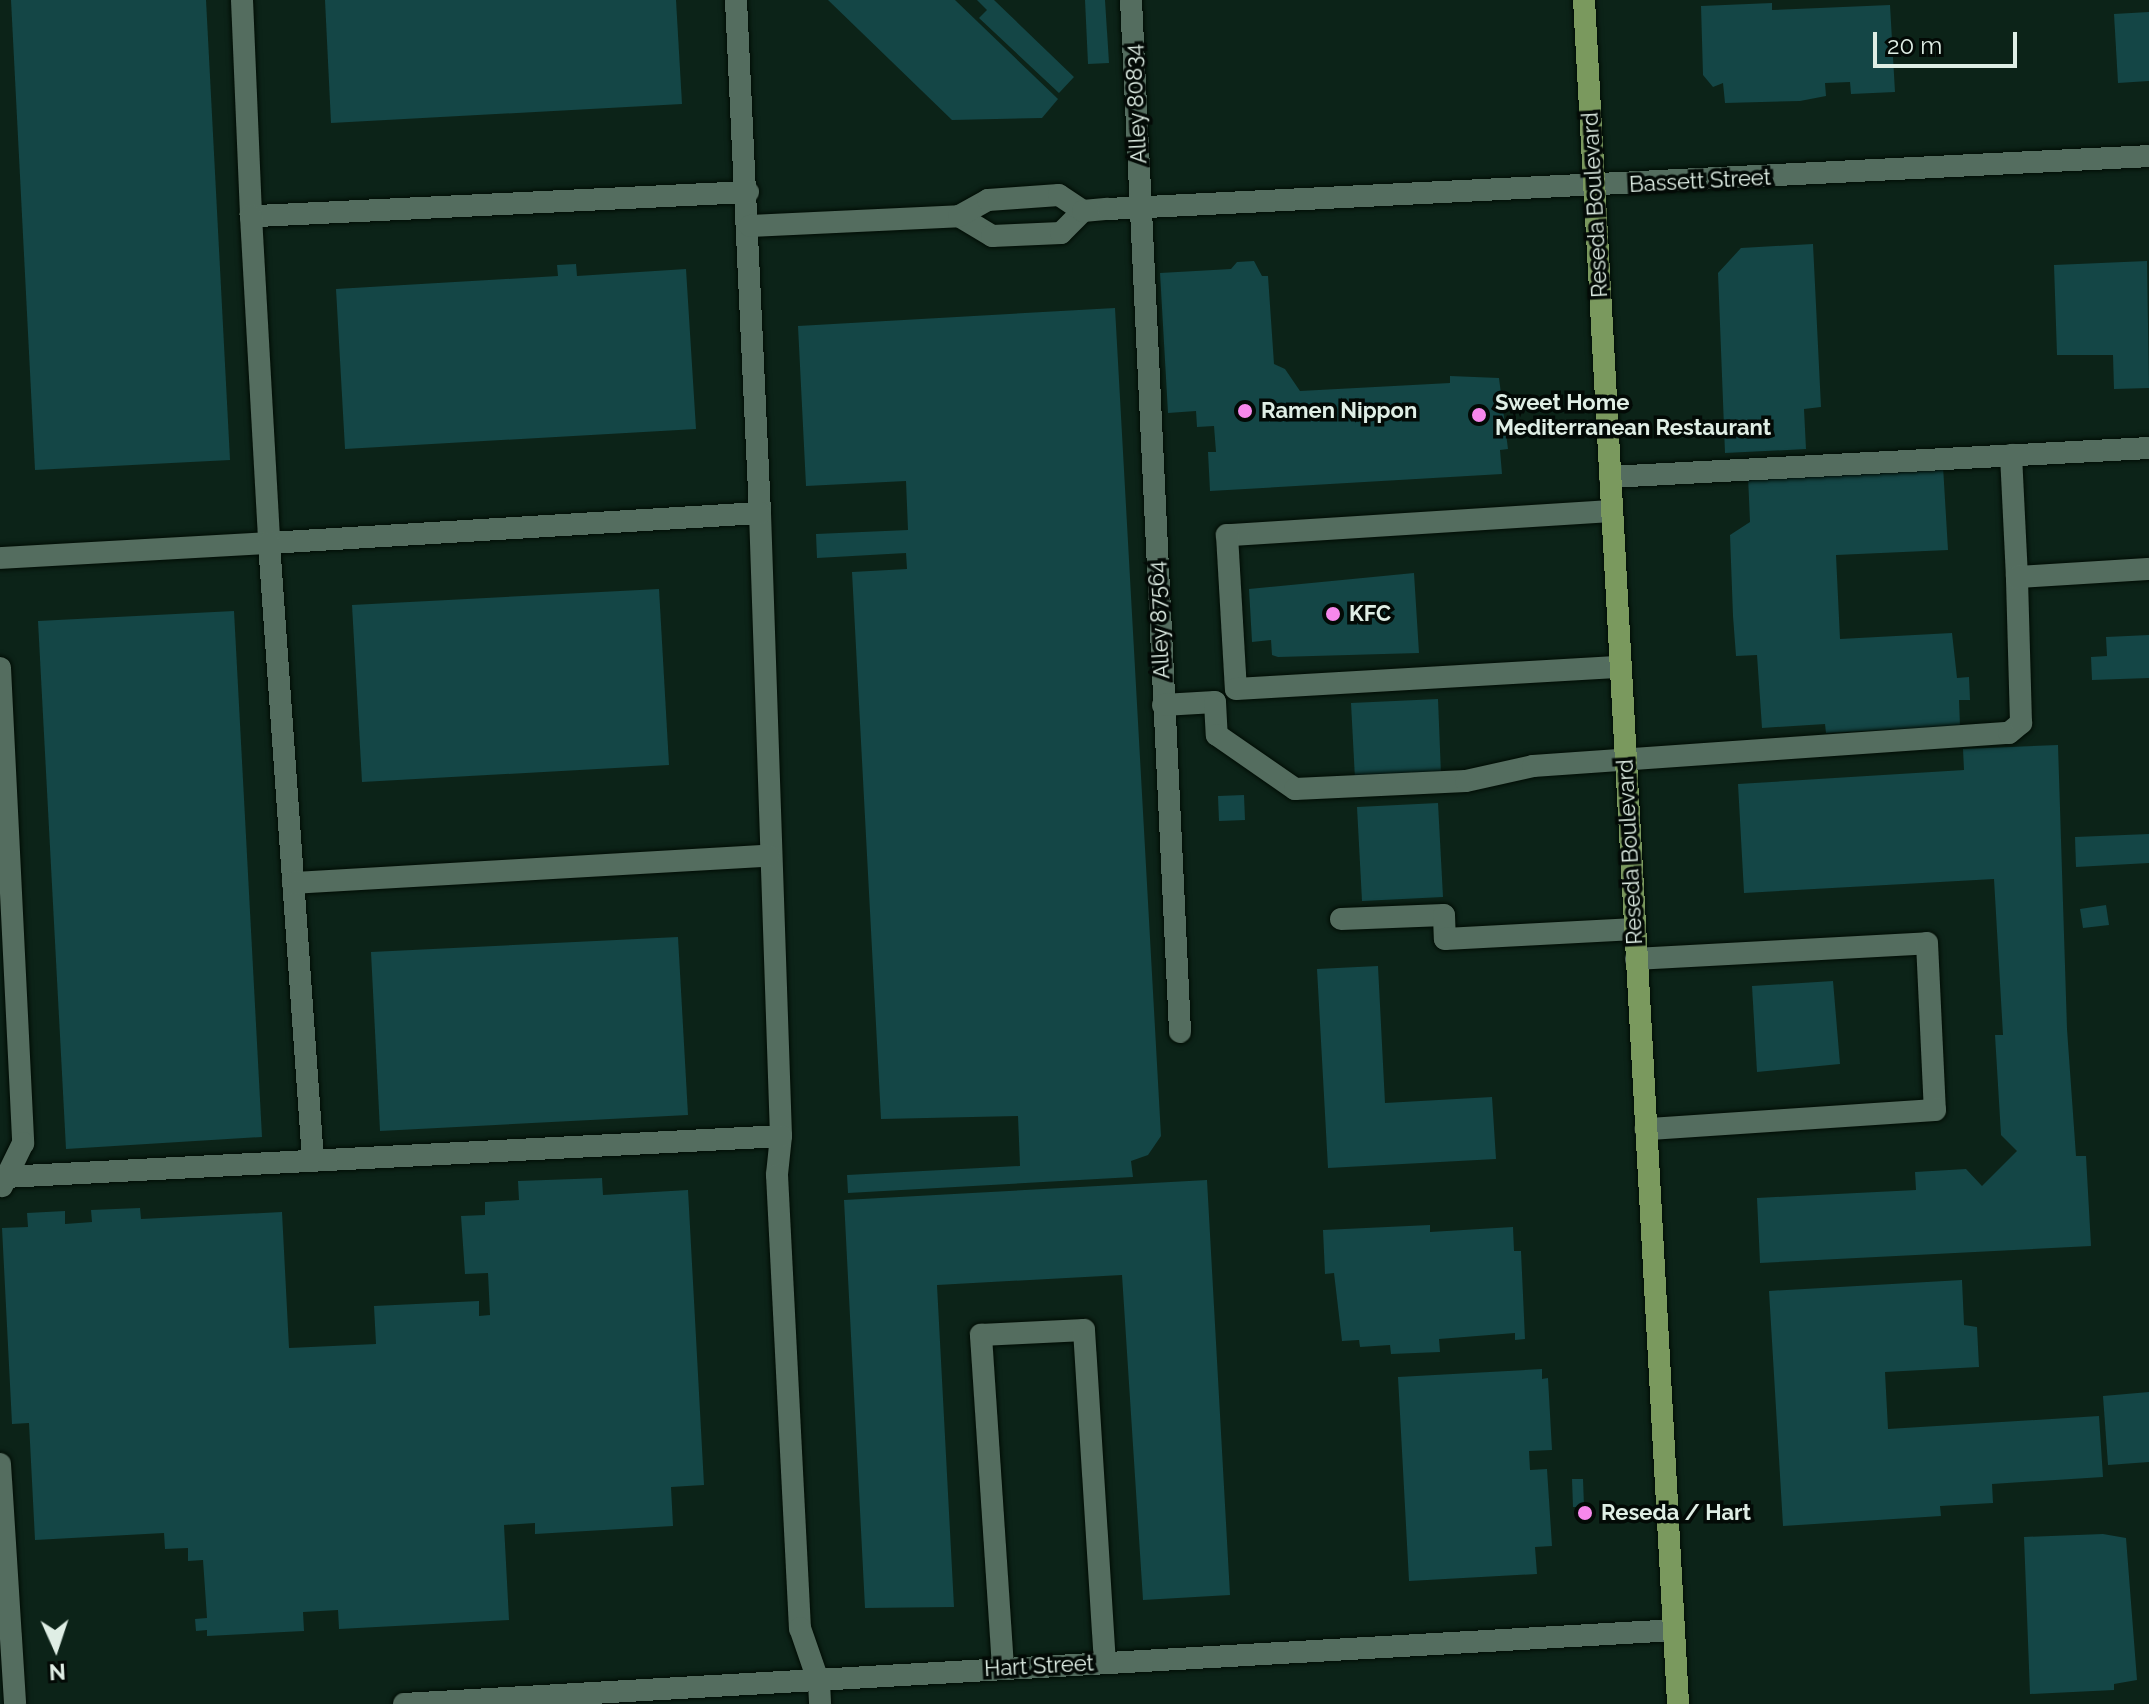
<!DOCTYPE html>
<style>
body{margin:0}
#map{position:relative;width:2149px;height:1704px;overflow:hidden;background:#0c2318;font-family:Raleway,sans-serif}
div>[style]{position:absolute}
.building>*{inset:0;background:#144646}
.roads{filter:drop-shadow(0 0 2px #000c04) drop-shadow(0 0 2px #000c04)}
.service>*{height:22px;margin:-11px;padding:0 11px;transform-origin:11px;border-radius:11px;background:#546d5f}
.minor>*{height:22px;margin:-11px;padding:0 11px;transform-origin:11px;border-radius:11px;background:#546d5f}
.tertiary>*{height:22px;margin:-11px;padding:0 11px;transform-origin:11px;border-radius:11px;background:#546d5f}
.primary>*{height:22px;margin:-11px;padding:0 11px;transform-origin:11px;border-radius:11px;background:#7a995e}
.dots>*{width:22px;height:22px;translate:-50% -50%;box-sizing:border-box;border:4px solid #030a06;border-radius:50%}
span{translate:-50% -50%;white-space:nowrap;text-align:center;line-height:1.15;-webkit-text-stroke:7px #030a06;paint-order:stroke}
.street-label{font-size:22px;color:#dfeee5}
.poi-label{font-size:22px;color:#dfeee5;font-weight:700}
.left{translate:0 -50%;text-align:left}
.north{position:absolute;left:16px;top:1608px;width:80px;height:80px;-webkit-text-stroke:6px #030a06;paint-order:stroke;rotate:177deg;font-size:22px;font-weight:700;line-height:32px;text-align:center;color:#dfeee5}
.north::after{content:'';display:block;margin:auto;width:28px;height:36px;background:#dfeee5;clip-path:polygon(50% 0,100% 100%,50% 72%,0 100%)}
.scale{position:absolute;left:1873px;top:32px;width:144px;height:36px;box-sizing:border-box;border:4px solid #dfeee5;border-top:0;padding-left:10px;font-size:24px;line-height:28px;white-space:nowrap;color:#dfeee5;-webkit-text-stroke:6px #030a06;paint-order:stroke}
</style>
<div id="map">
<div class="building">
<div style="clip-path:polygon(11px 0,206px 0,230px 460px,35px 470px)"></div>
<div style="clip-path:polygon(325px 0,676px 0,682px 104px,331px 123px)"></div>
<div style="clip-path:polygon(828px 0,955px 0,1058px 99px,1042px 118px,952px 120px)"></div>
<div style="clip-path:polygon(977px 0,994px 0,1074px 77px,1059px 93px,979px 18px,987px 10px)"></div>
<div style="clip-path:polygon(1085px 0,1105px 0,1109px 63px,1088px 64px)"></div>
<div style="clip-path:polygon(1772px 3px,1772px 10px,1890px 5px,1895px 92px,1851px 94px,1850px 82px,1825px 83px,1826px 96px,1800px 101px,1725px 103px,1723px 83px,1713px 87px,1703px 75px,1701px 6px)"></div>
<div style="clip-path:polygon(2149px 12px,2149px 81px,2118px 83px,2114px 14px)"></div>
<div style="clip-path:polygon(1813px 244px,1821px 407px,1804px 409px,1806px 449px,1725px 453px,1718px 273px,1741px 248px)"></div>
<div style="clip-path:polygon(1254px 261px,1262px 276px,1268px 276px,1274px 364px,1285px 369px,1300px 391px,1450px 383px,1450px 376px,1499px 378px,1508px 449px,1500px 450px,1502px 474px,1210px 491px,1208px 452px,1216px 452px,1214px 426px,1197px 427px,1196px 411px,1168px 413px,1160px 273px,1231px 269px,1237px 262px)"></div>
<div style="clip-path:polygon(2147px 261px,2149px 388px,2114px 389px,2113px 355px,2057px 355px,2054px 265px)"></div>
<div style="clip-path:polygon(576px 264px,577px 276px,686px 269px,696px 429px,345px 449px,336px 289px,558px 276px,557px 265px)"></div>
<div style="clip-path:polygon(1115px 308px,1161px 1136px,1148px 1155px,1131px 1161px,1133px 1177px,848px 1193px,847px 1175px,1020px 1166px,1018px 1116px,881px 1119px,852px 572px,907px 569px,906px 553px,817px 558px,816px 534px,908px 530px,906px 481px,806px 486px,798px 326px)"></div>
<div style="clip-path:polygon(1943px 466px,1948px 550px,1836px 555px,1840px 639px,1952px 633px,1957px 678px,1969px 677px,1970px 700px,1959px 700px,1960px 726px,1826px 733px,1825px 724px,1762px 728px,1757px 655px,1736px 656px,1733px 616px,1730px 535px,1750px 522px,1748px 476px)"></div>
<div style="clip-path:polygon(1414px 573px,1419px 653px,1278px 657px,1272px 655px,1271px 640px,1252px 642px,1249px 589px)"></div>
<div style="clip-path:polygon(659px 589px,669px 765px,362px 782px,352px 605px)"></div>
<div style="clip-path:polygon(234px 611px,262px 1137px,66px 1149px,38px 621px)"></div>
<div style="clip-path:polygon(2149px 635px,2149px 678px,2092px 680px,2091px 657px,2107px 656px,2106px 637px)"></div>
<div style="clip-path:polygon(1438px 699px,1441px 775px,1355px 779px,1351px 703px)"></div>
<div style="clip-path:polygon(2058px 745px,2067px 1029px,2076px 1156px,2086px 1156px,2091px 1246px,1760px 1263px,1757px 1198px,1916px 1190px,1915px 1172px,1966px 1169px,1982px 1186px,2017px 1151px,2001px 1135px,1995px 1035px,2003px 1035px,1994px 879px,1744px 893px,1738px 784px,1964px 770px,1963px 749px)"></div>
<div style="clip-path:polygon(1244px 795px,1245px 820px,1219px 821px,1218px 796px)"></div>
<div style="clip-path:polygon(1438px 803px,1443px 897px,1362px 901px,1357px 807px)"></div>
<div style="clip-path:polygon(2149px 834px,2149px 863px,2076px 867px,2075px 837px)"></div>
<div style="clip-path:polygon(2106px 905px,2109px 925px,2083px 928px,2080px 909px)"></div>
<div style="clip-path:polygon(678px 937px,688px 1115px,380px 1131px,371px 952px)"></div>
<div style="clip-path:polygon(1378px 966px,1385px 1103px,1492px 1097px,1496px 1159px,1328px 1168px,1317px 969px)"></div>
<div style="clip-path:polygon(1833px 981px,1840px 1064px,1757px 1072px,1752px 986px)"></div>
<div style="clip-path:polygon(602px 1178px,603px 1195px,688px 1190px,704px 1485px,671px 1487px,673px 1526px,535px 1534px,535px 1523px,504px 1525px,509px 1620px,339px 1629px,338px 1610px,303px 1612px,304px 1631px,207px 1636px,207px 1630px,196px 1631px,195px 1619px,207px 1618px,203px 1560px,188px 1561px,188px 1548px,165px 1549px,164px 1533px,35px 1540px,29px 1423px,12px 1424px,2px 1228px,28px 1227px,27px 1213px,65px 1211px,65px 1224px,92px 1222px,91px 1210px,140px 1208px,141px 1219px,282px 1212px,289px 1348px,376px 1344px,374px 1306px,479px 1301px,479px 1316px,490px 1315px,488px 1273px,465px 1274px,461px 1216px,485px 1215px,485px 1202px,519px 1200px,518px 1181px)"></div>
<div style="clip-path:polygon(1207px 1180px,1230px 1595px,1143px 1600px,1122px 1275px,937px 1285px,954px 1607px,865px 1608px,844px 1200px)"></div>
<div style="clip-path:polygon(1430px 1225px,1430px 1232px,1513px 1227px,1514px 1251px,1521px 1251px,1525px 1339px,1515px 1340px,1515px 1333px,1439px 1339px,1440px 1352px,1391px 1354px,1390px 1345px,1360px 1347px,1359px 1340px,1342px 1341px,1334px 1273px,1325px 1274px,1323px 1230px)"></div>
<div style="clip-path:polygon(1962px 1280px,1964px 1325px,1977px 1327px,1979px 1367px,1885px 1372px,1888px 1429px,2099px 1416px,2103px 1477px,1992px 1484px,1993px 1503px,1940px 1506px,1941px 1516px,1783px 1526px,1769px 1291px)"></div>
<div style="clip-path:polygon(1542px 1369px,1542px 1379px,1548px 1378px,1552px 1450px,1529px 1451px,1530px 1470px,1547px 1469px,1552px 1546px,1535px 1547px,1537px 1574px,1409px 1581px,1398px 1377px)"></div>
<div style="clip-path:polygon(2149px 1392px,2149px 1462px,2108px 1465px,2103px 1396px)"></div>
<div style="clip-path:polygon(1572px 1479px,1583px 1479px,1584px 1507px,1573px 1507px)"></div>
<div style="clip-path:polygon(2103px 1534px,2126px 1538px,2137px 1680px,2114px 1684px,2114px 1690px,2030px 1694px,2024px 1537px)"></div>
</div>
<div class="roads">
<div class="service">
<div style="left:242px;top:0;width:216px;rotate:87.6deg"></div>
<div style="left:736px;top:0;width:514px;rotate:87.32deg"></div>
<div style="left:760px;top:513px;width:623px;rotate:88.07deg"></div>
<div style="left:781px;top:1136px;width:39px;rotate:96deg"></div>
<div style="left:777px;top:1175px;width:454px;rotate:87.1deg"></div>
<div style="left:800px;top:1628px;width:58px;rotate:70.9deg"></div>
<div style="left:1131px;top:0;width:1033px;rotate:87.28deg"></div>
<div style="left:748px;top:192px;width:498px;rotate:177.2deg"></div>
<div style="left:251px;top:216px;width:327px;rotate:86.8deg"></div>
<div style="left:269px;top:543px;width:492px;rotate:-3.5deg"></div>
<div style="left:959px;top:216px;width:39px;rotate:31deg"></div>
<div style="left:992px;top:236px;width:69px;rotate:-2.5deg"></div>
<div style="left:1061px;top:233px;width:31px;rotate:-45deg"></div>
<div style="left:750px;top:226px;width:209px;rotate:-2.7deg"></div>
<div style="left:959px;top:216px;width:33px;rotate:-29deg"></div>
<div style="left:988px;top:200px;width:71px;rotate:-4deg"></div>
<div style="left:1059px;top:195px;width:29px;rotate:34deg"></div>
<div style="left:1083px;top:211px;width:25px;rotate:-5deg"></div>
<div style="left:2011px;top:455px;width:122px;rotate:87.2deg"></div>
<div style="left:1610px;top:477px;width:540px;rotate:-3.08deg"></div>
<div style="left:1612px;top:511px;width:386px;rotate:176.4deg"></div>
<div style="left:1227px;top:535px;width:154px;rotate:86.7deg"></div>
<div style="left:1236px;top:689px;width:385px;rotate:-3.3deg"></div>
<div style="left:0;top:558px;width:269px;rotate:-3.2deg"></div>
<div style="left:269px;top:543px;width:619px;rotate:85.92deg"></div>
<div style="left:0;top:668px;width:476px;rotate:87.2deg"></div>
<div style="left:23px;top:1143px;width:48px;rotate:116deg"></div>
<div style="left:1163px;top:705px;width:52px;rotate:-3.3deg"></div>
<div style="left:1215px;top:702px;width:33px;rotate:87deg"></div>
<div style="left:1217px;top:735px;width:95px;rotate:34.7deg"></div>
<div style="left:1295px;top:789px;width:171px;rotate:-2.7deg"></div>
<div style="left:1466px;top:781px;width:69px;rotate:-12.6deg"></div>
<div style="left:1533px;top:766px;width:477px;rotate:-4deg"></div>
<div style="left:2009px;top:733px;width:16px;rotate:-40deg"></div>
<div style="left:2021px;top:723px;width:146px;rotate:-91.6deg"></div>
<div style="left:2017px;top:577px;width:132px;rotate:-3.5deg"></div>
<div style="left:293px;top:883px;width:476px;rotate:-3.3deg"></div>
<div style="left:1341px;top:919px;width:103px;rotate:-2.2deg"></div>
<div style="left:1444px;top:915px;width:24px;rotate:88deg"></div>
<div style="left:1445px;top:939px;width:190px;rotate:-3deg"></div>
<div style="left:1636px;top:959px;width:291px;rotate:-3.1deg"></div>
<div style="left:1927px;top:943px;width:167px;rotate:87.3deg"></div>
<div style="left:1935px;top:1110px;width:290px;rotate:176.2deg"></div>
<div style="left:5px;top:1177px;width:777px;rotate:-3.02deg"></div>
<div style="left:0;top:1464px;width:240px;rotate:86.4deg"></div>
<div style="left:1003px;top:1667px;width:333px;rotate:-93.8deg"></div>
<div style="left:981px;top:1335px;width:103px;rotate:-2.8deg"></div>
<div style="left:1084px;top:1330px;width:333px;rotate:86.4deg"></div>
</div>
<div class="minor">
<div style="left:1108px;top:209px;width:1042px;rotate:-2.91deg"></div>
<div style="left:819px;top:1683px;width:21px;rotate:87deg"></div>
</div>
<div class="tertiary">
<div style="left:404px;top:1704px;width:1272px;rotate:-3.33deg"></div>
</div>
<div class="primary">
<div style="left:1584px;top:0;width:1707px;rotate:86.84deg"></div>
</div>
</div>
<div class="dots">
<div style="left:1245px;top:411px;background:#f788ec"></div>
<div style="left:1479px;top:415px;background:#f788ec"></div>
<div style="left:1333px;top:614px;background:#f788ec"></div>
<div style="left:1585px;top:1513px;background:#f788ec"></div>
</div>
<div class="street-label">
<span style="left:1136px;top:104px;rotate:-93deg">Alley 80834</span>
<span style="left:1700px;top:181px;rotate:-3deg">Bassett Street</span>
<span style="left:1595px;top:205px;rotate:-93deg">Reseda Boulevard</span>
<span style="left:1159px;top:620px;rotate:-93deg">Alley 87564</span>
<span style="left:1630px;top:852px;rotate:-93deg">Reseda Boulevard</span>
<span style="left:1039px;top:1666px;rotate:-3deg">Hart Street</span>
</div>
<div class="poi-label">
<span class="left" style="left:1495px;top:415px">Sweet Home<br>Mediterranean Restaurant</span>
<span class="left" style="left:1261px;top:411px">Ramen Nippon</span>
<span class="left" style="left:1349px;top:614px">KFC</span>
<span class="left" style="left:1601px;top:1513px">Reseda / Hart</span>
</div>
<div class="north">N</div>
<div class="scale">20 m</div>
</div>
